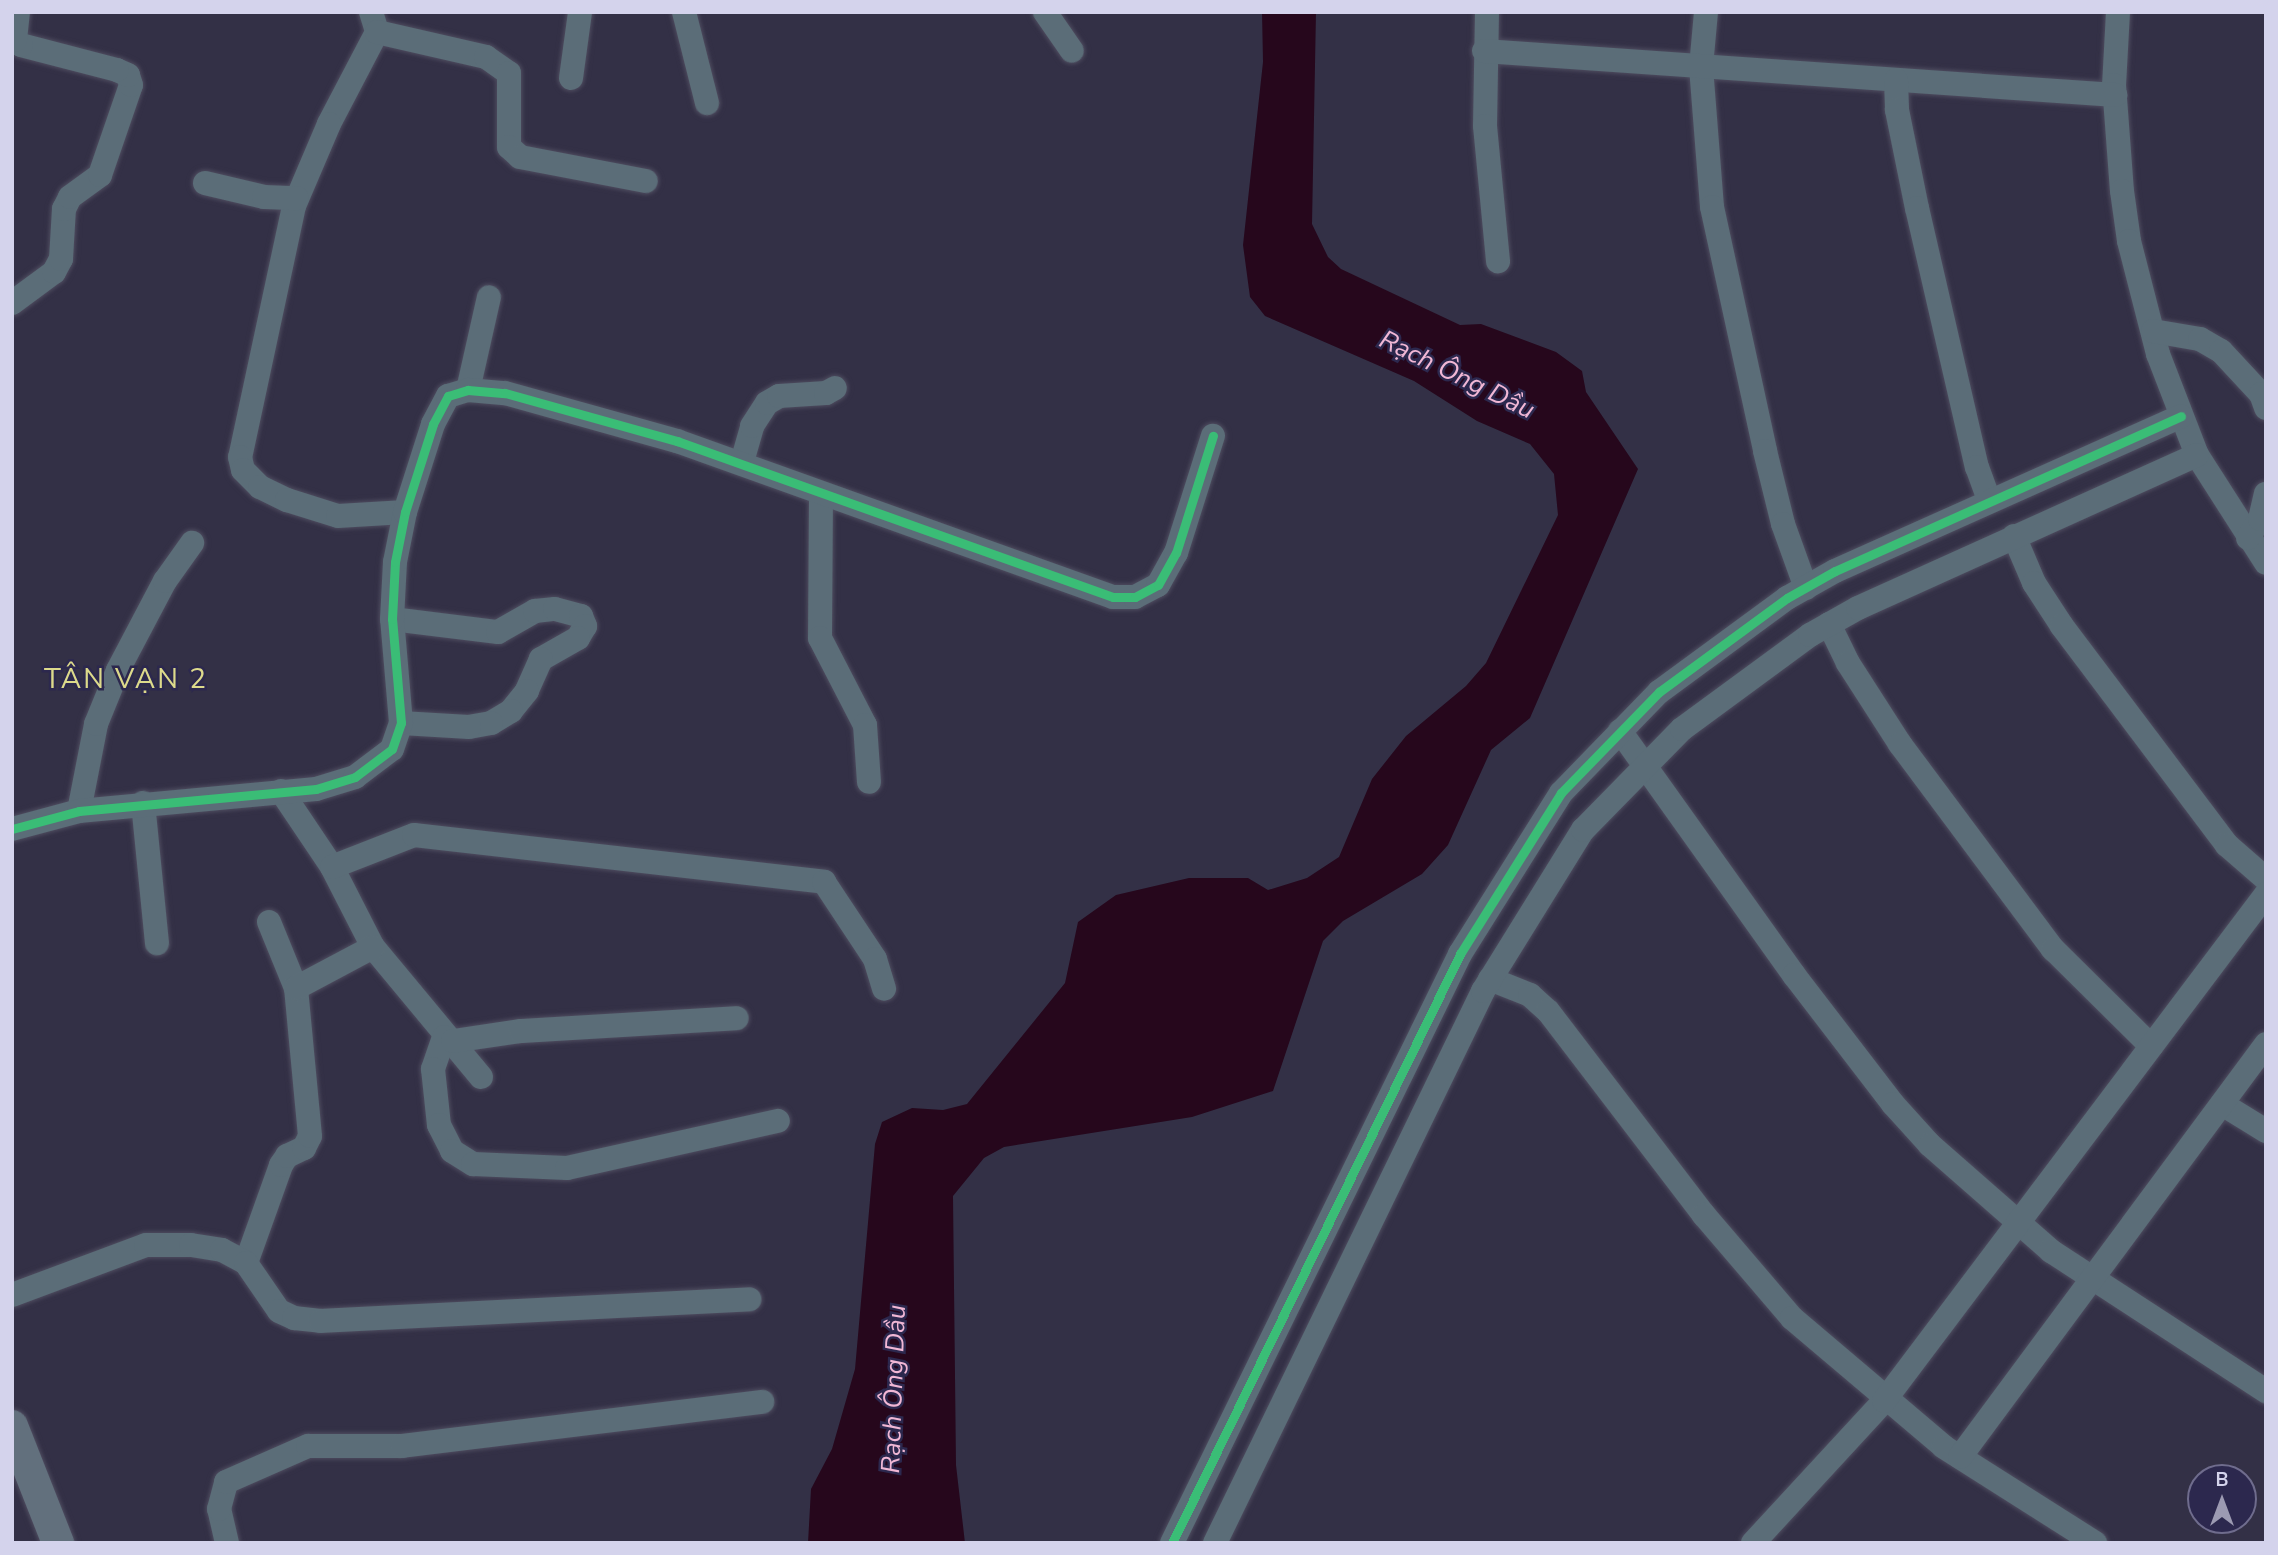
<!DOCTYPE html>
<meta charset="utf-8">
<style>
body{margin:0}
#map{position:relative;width:2278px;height:1555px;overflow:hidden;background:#333046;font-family:"Nunito Sans",sans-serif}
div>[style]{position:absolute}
.water>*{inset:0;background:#26071c}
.roads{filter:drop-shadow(0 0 2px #4e4c5f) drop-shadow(0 0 2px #4e4c5f)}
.minor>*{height:24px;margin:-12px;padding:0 12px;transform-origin:12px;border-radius:12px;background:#5b6d78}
.major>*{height:32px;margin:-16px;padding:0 16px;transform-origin:16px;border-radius:16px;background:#62707d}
.cycleway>*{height:9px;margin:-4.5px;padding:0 4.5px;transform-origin:4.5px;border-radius:4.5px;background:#3abd76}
span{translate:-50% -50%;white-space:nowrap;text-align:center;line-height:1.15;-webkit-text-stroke:5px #2c284e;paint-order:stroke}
.water-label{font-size:26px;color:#f1b7d5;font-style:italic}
.quarter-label{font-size:28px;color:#ddda8b;letter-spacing:2px}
.frame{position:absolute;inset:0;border:14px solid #d4d3ec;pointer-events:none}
.north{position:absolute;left:2187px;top:1464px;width:70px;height:70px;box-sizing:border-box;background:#2c284e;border:2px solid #6f6c8d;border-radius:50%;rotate:0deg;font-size:19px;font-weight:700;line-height:28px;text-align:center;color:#d4d3ec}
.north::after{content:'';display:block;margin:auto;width:24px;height:32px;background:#9c9ab2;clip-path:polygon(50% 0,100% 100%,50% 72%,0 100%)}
</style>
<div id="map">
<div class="water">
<div style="clip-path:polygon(1262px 12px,1316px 12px,1312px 224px,1328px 257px,1341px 269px,1460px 325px,1481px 324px,1556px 352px,1582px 371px,1586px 392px,1638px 469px,1530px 718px,1491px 750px,1448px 845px,1422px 874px,1343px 921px,1323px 941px,1273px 1091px,1192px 1117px,1004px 1147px,984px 1158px,953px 1196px,956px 1465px,965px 1543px,808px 1543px,811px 1489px,832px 1449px,855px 1369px,875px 1144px,882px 1122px,912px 1108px,943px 1110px,967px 1104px,1065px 983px,1078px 922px,1116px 895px,1189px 878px,1248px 878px,1268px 890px,1307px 878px,1339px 857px,1372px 779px,1406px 736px,1466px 686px,1486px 663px,1558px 515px,1554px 474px,1530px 444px,1477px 421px,1414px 381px,1265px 316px,1250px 297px,1243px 245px,1263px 62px)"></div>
</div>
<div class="roads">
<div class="minor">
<div style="left:371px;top:12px;width:21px;rotate:73deg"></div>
<div style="left:377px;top:32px;width:104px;rotate:117.6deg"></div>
<div style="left:329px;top:124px;width:89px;rotate:113.1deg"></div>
<div style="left:294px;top:206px;width:257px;rotate:102.1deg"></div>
<div style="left:240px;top:457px;width:13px;rotate:77deg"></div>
<div style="left:243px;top:470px;width:24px;rotate:45deg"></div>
<div style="left:260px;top:487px;width:30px;rotate:26deg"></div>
<div style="left:287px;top:500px;width:53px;rotate:17.4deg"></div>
<div style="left:338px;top:516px;width:67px;rotate:-3.4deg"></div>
<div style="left:684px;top:12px;width:94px;rotate:75.8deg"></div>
<div style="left:1045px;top:12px;width:47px;rotate:55.3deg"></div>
<div style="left:1487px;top:12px;width:114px;rotate:91deg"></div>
<div style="left:1485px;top:126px;width:136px;rotate:84.5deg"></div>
<div style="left:1706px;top:12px;width:55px;rotate:95.2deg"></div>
<div style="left:1701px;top:67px;width:140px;rotate:85.5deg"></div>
<div style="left:1712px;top:207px;width:250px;rotate:77.7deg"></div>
<div style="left:1765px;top:451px;width:75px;rotate:76.1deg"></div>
<div style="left:1783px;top:524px;width:68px;rotate:70.2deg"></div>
<div style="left:2118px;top:12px;width:73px;rotate:93.1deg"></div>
<div style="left:2114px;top:85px;width:106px;rotate:85.7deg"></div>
<div style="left:2122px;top:191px;width:50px;rotate:82deg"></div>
<div style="left:2129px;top:241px;width:117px;rotate:75.6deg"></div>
<div style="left:2158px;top:354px;width:108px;rotate:68.9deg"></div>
<div style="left:2197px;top:455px;width:128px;rotate:57.4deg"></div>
<div style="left:377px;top:32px;width:112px;rotate:12.9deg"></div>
<div style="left:486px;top:57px;width:28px;rotate:35deg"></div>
<div style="left:509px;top:73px;width:74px;rotate:90deg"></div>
<div style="left:509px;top:147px;width:15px;rotate:42deg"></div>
<div style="left:520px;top:157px;width:128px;rotate:10.8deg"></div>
<div style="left:1484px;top:51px;width:633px;rotate:3.99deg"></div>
<div style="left:571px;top:78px;width:67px;rotate:-82.2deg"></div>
<div style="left:1896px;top:80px;width:30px;rotate:88deg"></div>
<div style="left:1897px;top:110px;width:100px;rotate:78.5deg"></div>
<div style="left:1917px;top:208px;width:266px;rotate:77deg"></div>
<div style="left:1977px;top:467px;width:35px;rotate:70deg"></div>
<div style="left:205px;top:183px;width:61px;rotate:13.3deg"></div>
<div style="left:264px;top:197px;width:33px;rotate:2deg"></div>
<div style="left:12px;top:303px;width:52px;rotate:-36.4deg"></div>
<div style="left:54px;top:272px;width:15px;rotate:-62deg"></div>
<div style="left:61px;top:259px;width:50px;rotate:-86.6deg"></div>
<div style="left:64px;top:209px;width:13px;rotate:-63deg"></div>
<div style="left:70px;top:197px;width:37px;rotate:-36deg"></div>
<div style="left:100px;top:175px;width:95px;rotate:-71deg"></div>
<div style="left:131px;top:85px;width:10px;rotate:-107deg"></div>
<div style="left:128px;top:75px;width:12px;rotate:-156deg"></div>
<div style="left:117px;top:70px;width:99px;rotate:-165.4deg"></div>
<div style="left:21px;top:45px;width:8px;rotate:-140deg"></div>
<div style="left:15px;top:40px;width:28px;rotate:-84deg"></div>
<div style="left:2153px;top:331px;width:48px;rotate:9.7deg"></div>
<div style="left:2200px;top:339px;width:24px;rotate:30deg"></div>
<div style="left:2221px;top:351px;width:59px;rotate:47.1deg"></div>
<div style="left:2261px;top:394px;width:15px;rotate:70deg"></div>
<div style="left:468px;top:390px;width:95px;rotate:-77.3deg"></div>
<div style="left:742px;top:462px;width:37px;rotate:-74deg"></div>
<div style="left:752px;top:426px;width:27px;rotate:-57deg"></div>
<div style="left:767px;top:403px;width:14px;rotate:-30deg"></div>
<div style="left:779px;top:396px;width:47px;rotate:-3.7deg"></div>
<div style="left:826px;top:393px;width:10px;rotate:-29deg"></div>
<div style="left:821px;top:495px;width:143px;rotate:90.4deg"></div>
<div style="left:820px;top:638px;width:98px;rotate:62.7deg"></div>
<div style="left:865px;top:725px;width:57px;rotate:86deg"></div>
<div style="left:2014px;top:536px;width:51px;rotate:66.9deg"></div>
<div style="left:2034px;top:583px;width:51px;rotate:56.9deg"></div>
<div style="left:2062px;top:626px;width:274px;rotate:53deg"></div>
<div style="left:2227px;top:845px;width:52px;rotate:41.1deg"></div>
<div style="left:2248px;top:538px;width:22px;rotate:-58deg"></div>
<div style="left:2260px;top:519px;width:26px;rotate:-77deg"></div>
<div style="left:392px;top:619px;width:107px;rotate:7deg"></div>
<div style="left:498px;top:632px;width:43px;rotate:-29.6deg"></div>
<div style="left:535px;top:611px;width:20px;rotate:-6deg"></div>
<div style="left:555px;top:609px;width:27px;rotate:15deg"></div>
<div style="left:581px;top:616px;width:11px;rotate:68deg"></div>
<div style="left:585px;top:626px;width:14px;rotate:120deg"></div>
<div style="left:578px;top:638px;width:43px;rotate:150.4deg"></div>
<div style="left:541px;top:659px;width:35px;rotate:114deg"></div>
<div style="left:527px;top:691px;width:26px;rotate:129deg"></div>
<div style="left:511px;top:711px;width:23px;rotate:149deg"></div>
<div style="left:491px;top:723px;width:22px;rotate:170deg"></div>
<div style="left:469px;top:727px;width:68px;rotate:-176.6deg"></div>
<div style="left:1829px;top:624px;width:43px;rotate:64deg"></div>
<div style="left:1848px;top:663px;width:96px;rotate:57.3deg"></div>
<div style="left:1900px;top:744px;width:256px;rotate:53.3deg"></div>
<div style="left:2053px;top:949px;width:138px;rotate:44.7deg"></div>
<div style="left:1620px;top:731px;width:300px;rotate:54.5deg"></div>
<div style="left:1794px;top:975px;width:163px;rotate:52.5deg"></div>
<div style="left:1893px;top:1104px;width:55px;rotate:47.9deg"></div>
<div style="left:1930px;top:1145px;width:161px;rotate:41.2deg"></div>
<div style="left:2051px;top:1251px;width:257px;rotate:33.1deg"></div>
<div style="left:281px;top:791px;width:92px;rotate:56.1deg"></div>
<div style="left:332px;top:867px;width:90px;rotate:62.9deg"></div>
<div style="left:373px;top:947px;width:169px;rotate:50.3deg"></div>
<div style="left:143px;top:803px;width:141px;rotate:84.3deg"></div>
<div style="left:79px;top:811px;width:89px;rotate:-78.9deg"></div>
<div style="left:96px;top:724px;width:58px;rotate:-67.8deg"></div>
<div style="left:118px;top:670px;width:101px;rotate:-62.2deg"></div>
<div style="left:165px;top:581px;width:47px;rotate:-54.6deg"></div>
<div style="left:12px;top:829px;width:69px;rotate:-15deg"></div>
<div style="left:79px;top:811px;width:238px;rotate:-5.3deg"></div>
<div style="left:316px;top:789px;width:41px;rotate:-17.1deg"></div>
<div style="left:355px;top:777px;width:46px;rotate:-37.1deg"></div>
<div style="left:392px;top:749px;width:28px;rotate:-71deg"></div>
<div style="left:401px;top:723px;width:104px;rotate:-94.9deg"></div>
<div style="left:392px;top:619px;width:57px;rotate:-87deg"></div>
<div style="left:395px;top:562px;width:51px;rotate:-78.7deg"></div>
<div style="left:405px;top:512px;width:92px;rotate:-72.3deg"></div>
<div style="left:433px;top:424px;width:32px;rotate:-62deg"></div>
<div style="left:448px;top:396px;width:21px;rotate:-17deg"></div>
<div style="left:468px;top:390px;width:37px;rotate:5deg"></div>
<div style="left:505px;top:393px;width:179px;rotate:15.6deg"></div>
<div style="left:677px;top:441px;width:463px;rotate:19.7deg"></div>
<div style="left:1113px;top:597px;width:22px"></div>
<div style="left:1135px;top:597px;width:26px;rotate:-28deg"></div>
<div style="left:1158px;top:585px;width:37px;rotate:-61deg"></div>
<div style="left:1176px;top:553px;width:123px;rotate:-72.5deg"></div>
<div style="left:332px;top:867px;width:88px;rotate:-21.3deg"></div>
<div style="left:414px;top:835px;width:413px;rotate:6.5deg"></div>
<div style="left:824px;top:882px;width:92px;rotate:56.5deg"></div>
<div style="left:875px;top:959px;width:31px;rotate:73deg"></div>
<div style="left:269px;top:922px;width:71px;rotate:67.8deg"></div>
<div style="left:1490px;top:979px;width:43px;rotate:21.8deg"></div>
<div style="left:1530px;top:995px;width:24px;rotate:42deg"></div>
<div style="left:1548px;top:1011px;width:257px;rotate:52.6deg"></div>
<div style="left:1704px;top:1215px;width:135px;rotate:49.5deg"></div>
<div style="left:1792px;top:1318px;width:199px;rotate:40.3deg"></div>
<div style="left:1944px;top:1447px;width:179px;rotate:32.4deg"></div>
<div style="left:444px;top:1037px;width:34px;rotate:109deg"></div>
<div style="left:433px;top:1069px;width:56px;rotate:83.9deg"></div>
<div style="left:439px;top:1125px;width:29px;rotate:63deg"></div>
<div style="left:452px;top:1151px;width:25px;rotate:32deg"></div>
<div style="left:473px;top:1164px;width:94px;rotate:2.4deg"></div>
<div style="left:567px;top:1168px;width:216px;rotate:-12.6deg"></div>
<div style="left:453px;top:1041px;width:69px;rotate:-8.4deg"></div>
<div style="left:521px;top:1031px;width:216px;rotate:-3.4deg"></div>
<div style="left:2222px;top:1104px;width:52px;rotate:31.5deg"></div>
<div style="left:246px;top:1263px;width:104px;rotate:-70.3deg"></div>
<div style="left:281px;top:1165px;width:11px;rotate:-56deg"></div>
<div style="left:287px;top:1156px;width:19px;rotate:-25deg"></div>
<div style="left:304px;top:1148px;width:13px;rotate:-63deg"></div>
<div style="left:310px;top:1136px;width:149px;rotate:-95.4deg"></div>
<div style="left:296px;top:988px;width:87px;rotate:-28deg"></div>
<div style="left:12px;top:1295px;width:143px;rotate:-20.5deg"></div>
<div style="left:146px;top:1245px;width:45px"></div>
<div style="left:191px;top:1245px;width:31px;rotate:9deg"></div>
<div style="left:222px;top:1250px;width:27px;rotate:28deg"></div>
<div style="left:246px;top:1263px;width:58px;rotate:55.5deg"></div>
<div style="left:279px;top:1311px;width:17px;rotate:25deg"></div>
<div style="left:294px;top:1318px;width:27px;rotate:6deg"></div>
<div style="left:321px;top:1321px;width:429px;rotate:-2.9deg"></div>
<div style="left:1960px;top:1457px;width:514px;rotate:-53.46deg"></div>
<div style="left:227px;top:1543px;width:35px;rotate:-103deg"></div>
<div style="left:219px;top:1509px;width:28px;rotate:-75deg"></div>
<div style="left:226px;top:1482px;width:90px;rotate:-23.7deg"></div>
<div style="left:308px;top:1446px;width:94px"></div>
<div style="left:402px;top:1446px;width:363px;rotate:-7deg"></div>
<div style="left:1172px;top:1543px;width:656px;rotate:-63.94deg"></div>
<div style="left:1460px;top:954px;width:190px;rotate:-57.9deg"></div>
<div style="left:1561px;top:793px;width:141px;rotate:-45.9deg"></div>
<div style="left:1659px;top:692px;width:159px;rotate:-36.3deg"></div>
<div style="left:1787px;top:598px;width:55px;rotate:-29.4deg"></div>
<div style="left:1835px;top:571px;width:379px;rotate:-24.1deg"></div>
<div style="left:1215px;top:1543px;width:614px;rotate:-64.1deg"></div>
<div style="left:1483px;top:991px;width:190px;rotate:-58.2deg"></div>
<div style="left:1583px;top:830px;width:141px;rotate:-45.6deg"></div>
<div style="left:1682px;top:729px;width:159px;rotate:-36.3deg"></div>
<div style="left:1810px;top:635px;width:55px;rotate:-29.4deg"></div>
<div style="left:1858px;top:608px;width:372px;rotate:-24.3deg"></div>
<div style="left:1753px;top:1543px;width:193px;rotate:-47.3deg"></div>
<div style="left:1884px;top:1401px;width:635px;rotate:-53deg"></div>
</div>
<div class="major">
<div style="left:12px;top:1426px;width:126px;rotate:68.5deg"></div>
</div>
</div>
<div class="cycleway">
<div style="left:12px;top:829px;width:69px;rotate:-15deg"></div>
<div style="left:79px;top:811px;width:238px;rotate:-5.3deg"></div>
<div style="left:316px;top:789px;width:41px;rotate:-17.1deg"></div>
<div style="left:355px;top:777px;width:46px;rotate:-37.1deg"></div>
<div style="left:392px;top:749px;width:28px;rotate:-71deg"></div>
<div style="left:401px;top:723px;width:104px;rotate:-94.9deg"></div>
<div style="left:392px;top:619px;width:57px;rotate:-87deg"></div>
<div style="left:395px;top:562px;width:51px;rotate:-78.7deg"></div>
<div style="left:405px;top:512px;width:92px;rotate:-72.3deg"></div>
<div style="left:433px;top:424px;width:32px;rotate:-62deg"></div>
<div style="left:448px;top:396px;width:21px;rotate:-17deg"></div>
<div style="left:468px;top:390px;width:37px;rotate:5deg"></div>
<div style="left:505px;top:393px;width:179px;rotate:15.6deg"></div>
<div style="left:677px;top:441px;width:463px;rotate:19.7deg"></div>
<div style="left:1113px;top:597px;width:22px"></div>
<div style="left:1135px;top:597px;width:26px;rotate:-28deg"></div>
<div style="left:1158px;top:585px;width:37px;rotate:-61deg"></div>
<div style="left:1176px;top:553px;width:123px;rotate:-72.5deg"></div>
<div style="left:1172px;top:1543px;width:656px;rotate:-63.94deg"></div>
<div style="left:1460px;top:954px;width:190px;rotate:-57.9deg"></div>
<div style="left:1561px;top:793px;width:141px;rotate:-45.9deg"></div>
<div style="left:1659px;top:692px;width:159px;rotate:-36.3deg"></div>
<div style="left:1787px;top:598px;width:55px;rotate:-29.4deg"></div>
<div style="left:1835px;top:571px;width:379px;rotate:-24.1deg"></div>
</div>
<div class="water-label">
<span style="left:1457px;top:375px;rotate:26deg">Rạch Ông Dầu</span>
<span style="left:894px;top:1389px;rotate:-88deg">Rạch Ông Dầu</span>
</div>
<div class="quarter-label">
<span style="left:126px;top:679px">TÂN VẠN 2</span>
</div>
<div class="frame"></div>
<div class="north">B</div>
</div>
